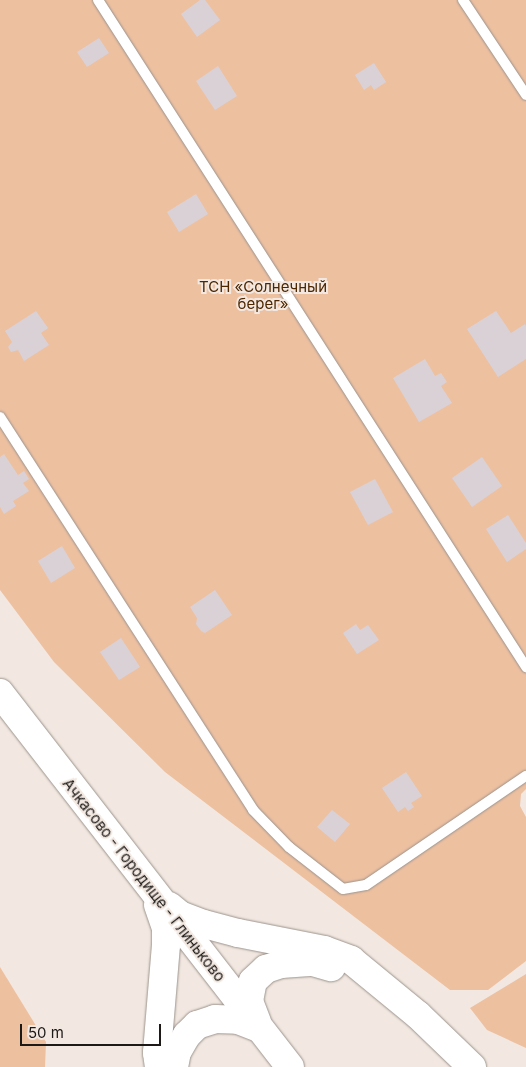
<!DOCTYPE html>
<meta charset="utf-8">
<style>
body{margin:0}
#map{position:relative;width:526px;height:1067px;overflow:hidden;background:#f2e8e1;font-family:Inter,sans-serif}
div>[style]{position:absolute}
.green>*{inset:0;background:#edc0a0}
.building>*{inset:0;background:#dad1d7}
.roads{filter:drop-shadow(0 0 1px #9c938d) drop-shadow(0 0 1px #9c938d)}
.lane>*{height:10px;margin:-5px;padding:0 5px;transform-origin:5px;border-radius:5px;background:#fff}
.secondary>*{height:28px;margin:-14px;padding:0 14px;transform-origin:14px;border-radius:14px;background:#fff}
span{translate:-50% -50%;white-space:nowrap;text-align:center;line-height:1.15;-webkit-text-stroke:4px #f2e8e1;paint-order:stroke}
.park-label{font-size:15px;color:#4e2701}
.street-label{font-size:15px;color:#1c1917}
.scale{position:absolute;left:20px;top:1024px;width:141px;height:22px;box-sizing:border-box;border:2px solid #1c1917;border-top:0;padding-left:6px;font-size:15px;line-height:18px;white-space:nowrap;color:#1c1917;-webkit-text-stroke:4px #f2e8e1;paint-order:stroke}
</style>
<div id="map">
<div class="green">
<div style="clip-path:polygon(0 0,526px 0,526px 789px,521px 794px,520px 806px,526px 817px,526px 961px,488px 990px,450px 990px,165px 772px,54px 662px,0 590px)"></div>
<div style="clip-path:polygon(0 967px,46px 1042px,45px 1067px,0 1067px)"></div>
<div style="clip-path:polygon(526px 974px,526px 1048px,487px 1030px,470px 1008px)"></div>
</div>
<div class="building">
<div style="clip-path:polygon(200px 0,205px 0,220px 20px,197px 37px,181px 14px)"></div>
<div style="clip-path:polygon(99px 38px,109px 53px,87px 67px,77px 52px)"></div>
<div style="clip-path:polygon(374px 63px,386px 82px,374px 90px,371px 85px,364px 90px,355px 75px)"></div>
<div style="clip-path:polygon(218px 66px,237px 96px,215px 110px,196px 81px)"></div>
<div style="clip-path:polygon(196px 194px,208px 214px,179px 232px,167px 212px)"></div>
<div style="clip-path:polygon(36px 311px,48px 328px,41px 333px,49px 345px,24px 361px,18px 350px,11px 352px,8px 347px,12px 342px,5px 331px)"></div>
<div style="clip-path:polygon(496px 311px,511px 333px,525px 324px,526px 326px,526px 359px,498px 377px,467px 329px)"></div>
<div style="clip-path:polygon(425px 359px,435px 376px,441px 373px,447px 382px,441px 386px,452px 403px,419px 422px,393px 378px)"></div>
<div style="clip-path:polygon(4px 454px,18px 475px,24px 471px,29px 479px,23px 483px,29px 491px,13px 501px,16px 506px,4px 514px,0 507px,0 457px)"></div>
<div style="clip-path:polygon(482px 457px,502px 486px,472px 507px,452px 478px)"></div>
<div style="clip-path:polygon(375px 479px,393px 512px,368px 525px,350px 492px)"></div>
<div style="clip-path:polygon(508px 515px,526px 543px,526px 549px,507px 562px,486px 529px)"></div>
<div style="clip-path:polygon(62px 546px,75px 568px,51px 583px,38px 561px)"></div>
<div style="clip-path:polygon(215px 590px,232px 615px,205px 633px,201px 631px,196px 624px,197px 618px,190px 607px)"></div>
<div style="clip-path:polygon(356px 624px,360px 630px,368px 625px,379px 640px,357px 654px,343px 633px)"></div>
<div style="clip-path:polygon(121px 638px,140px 667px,119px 680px,100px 652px)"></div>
<div style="clip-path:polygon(406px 772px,422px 796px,411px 803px,414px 807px,408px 811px,405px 807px,398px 812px,382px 788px)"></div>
<div style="clip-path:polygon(332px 810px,350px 824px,335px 842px,317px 827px)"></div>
</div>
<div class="roads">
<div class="lane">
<div style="left:98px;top:0;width:793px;rotate:57.31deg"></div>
<div style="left:463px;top:0;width:114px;rotate:56.4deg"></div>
<div style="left:0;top:417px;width:467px;rotate:57.2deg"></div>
<div style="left:253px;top:810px;width:52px;rotate:45.8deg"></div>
<div style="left:289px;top:847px;width:68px;rotate:37.9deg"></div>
<div style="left:343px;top:889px;width:23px;rotate:-10deg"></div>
<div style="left:366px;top:885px;width:194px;rotate:-34.3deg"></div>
</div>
<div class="secondary">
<div style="left:0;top:693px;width:473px;rotate:52.2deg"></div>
<div style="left:158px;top:905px;width:24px;rotate:71deg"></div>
<div style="left:166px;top:928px;width:17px;rotate:90deg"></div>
<div style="left:166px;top:945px;width:108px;rotate:94.8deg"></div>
<div style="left:157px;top:1053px;width:14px;rotate:82deg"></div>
<div style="left:169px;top:906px;width:14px;rotate:39deg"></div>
<div style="left:180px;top:915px;width:26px;rotate:21deg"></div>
<div style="left:204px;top:924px;width:35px;rotate:15deg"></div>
<div style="left:238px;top:933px;width:88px;rotate:11.2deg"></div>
<div style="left:324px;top:950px;width:29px;rotate:20deg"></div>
<div style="left:351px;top:960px;width:87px;rotate:39.4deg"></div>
<div style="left:418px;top:1015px;width:75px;rotate:43.9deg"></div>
<div style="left:257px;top:1022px;width:22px;rotate:-111deg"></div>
<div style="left:249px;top:1001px;width:20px;rotate:-79deg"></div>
<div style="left:253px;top:981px;width:18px;rotate:-43deg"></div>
<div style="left:266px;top:969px;width:16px;rotate:-18deg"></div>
<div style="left:281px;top:964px;width:32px;rotate:-4deg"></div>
<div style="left:313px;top:962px;width:19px;rotate:16deg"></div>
<div style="left:174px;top:1067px;width:15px;rotate:-79deg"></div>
<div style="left:177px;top:1052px;width:20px;rotate:-60deg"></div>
<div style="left:187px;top:1035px;width:14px;rotate:-45deg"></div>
<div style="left:197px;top:1025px;width:19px;rotate:-18deg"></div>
<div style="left:215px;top:1019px;width:23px;rotate:2deg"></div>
<div style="left:238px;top:1020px;width:22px;rotate:21deg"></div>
</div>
</div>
<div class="park-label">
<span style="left:263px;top:295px">ТСН «Солнечный<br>берег»</span>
</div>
<div class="street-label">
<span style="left:144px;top:880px;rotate:52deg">Ачкасово - Городище - Глиньково</span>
</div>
<div class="scale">50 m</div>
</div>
